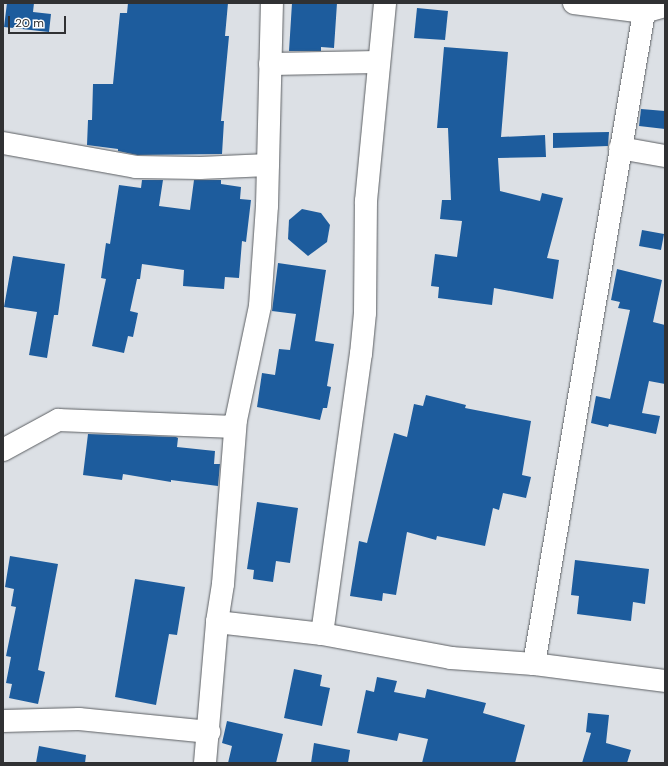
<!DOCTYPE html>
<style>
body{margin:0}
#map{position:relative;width:668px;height:766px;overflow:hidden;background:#dce0e5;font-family:"DM Sans",sans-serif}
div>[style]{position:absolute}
.building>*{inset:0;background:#1d5c9d}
.roads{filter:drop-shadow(0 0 1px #5c5f63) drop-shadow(0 0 1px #5c5f63)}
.minor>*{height:22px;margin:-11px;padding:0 11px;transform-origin:11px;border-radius:11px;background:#fff}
span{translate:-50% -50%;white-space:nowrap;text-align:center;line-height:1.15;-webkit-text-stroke:4px #fff;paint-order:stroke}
.frame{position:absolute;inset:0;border:4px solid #303133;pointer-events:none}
.scale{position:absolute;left:8px;top:16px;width:58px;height:18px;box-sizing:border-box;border:2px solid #303133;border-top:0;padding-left:5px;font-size:12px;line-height:14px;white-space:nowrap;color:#303133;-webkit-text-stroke:3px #fff;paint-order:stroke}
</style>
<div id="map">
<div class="building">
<div style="clip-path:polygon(7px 3px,34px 3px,33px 12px,51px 14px,49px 32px,4px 27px)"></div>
<div style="clip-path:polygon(128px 3px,228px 3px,225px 36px,229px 36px,221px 121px,224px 121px,222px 154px,137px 155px,118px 151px,118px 149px,87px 145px,88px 120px,92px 120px,93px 84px,113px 84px,120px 13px,127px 13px)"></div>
<div style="clip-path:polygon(292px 3px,337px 3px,334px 48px,321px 47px,321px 51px,289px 51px)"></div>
<div style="clip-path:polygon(417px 8px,448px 11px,445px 40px,414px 38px)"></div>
<div style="clip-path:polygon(444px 47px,508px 52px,501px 137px,545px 135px,546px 157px,498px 158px,500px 191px,540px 201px,542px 193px,563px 198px,547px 258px,559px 260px,553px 299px,494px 288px,492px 305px,438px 298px,439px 287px,431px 286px,435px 254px,457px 257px,462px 221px,440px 219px,442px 200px,451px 200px,448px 128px,437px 128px)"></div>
<div style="clip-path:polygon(641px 109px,665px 111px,665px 129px,639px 126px)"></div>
<div style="clip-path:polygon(609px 132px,608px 146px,553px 148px,553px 133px)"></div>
<div style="clip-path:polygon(142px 180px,163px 180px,159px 206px,190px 210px,194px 180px,221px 180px,221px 184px,241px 187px,240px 199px,251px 200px,246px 242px,242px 241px,239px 278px,225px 277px,224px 289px,183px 286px,184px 270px,142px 264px,140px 279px,137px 279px,130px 311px,138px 313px,133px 337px,128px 336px,124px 353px,92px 346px,106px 279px,101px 278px,106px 243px,110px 244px,119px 185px,141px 188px)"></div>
<div style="clip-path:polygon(302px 209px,321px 213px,330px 225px,327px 242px,308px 256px,288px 239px,289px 220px)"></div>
<div style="clip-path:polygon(642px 230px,664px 234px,661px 250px,639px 246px)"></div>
<div style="clip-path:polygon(13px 256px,65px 264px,58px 315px,54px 315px,47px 358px,29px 355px,37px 312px,4px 307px)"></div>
<div style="clip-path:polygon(278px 263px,326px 270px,315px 341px,334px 344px,327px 386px,331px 387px,327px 408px,323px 408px,320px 420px,257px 407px,262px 373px,275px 375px,279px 349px,290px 350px,296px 314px,272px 311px)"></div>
<div style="clip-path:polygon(617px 269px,662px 280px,653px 322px,665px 325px,665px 384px,649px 381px,642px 413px,660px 416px,656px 434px,609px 424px,608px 427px,591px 423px,596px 396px,610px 399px,630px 310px,618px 308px,620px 302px,611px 300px)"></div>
<div style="clip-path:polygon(426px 395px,466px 405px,465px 408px,531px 421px,522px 475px,531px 477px,526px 498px,503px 493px,499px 510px,493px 508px,485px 546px,437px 536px,436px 540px,407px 532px,396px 595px,383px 593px,382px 601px,350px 596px,359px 541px,367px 543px,394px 433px,407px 437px,414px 404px,423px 406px)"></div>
<div style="clip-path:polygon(88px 434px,176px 437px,178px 438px,177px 447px,215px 451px,214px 464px,220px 464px,218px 486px,171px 480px,171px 482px,123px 474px,122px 480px,83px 475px)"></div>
<div style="clip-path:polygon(257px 502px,298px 508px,290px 563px,276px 561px,273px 582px,253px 579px,254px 570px,247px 569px)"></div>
<div style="clip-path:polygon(10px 556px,58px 564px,38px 670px,45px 672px,38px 704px,9px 698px,12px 684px,6px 683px,11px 657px,6px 656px,16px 607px,11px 606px,14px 589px,5px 587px)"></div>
<div style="clip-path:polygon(575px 560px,649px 569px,645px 604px,633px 602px,631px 621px,577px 614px,579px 596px,571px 595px)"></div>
<div style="clip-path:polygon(135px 579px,185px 587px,177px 635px,169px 634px,156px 705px,115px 697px)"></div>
<div style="clip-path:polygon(294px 669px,322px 675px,320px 686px,330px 688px,322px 726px,284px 718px)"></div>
<div style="clip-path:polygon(377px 677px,397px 681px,394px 692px,425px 698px,427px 689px,486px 703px,483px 713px,525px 725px,515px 763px,422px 763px,428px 739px,399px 733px,397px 741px,357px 733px,366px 690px,374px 692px)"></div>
<div style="clip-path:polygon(588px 713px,609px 715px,606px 743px,631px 750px,627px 763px,582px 763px,591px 733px,586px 732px)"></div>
<div style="clip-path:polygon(227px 721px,283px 734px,276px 763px,228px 763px,232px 746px,222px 743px)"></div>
<div style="clip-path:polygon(314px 743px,350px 750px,348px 763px,311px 763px)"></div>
<div style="clip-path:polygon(39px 746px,86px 755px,85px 763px,36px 763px)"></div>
</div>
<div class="roads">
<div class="minor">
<div style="left:574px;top:3px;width:71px;rotate:7.3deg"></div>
<div style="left:644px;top:12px;width:22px;rotate:-16deg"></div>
<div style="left:270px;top:64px;width:109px;rotate:-1.1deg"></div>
<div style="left:3px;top:143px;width:135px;rotate:10.2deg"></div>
<div style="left:136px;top:167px;width:64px;rotate:0.9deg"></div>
<div style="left:200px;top:168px;width:68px;rotate:-2.5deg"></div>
<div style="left:620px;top:148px;width:46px;rotate:10.1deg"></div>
<div style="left:3px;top:450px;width:63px;rotate:-28.6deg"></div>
<div style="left:58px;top:420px;width:177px;rotate:2.3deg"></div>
<div style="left:217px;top:622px;width:106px;rotate:6.5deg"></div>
<div style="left:322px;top:634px;width:131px;rotate:10.5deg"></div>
<div style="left:451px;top:658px;width:83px;rotate:4.1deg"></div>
<div style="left:534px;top:664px;width:132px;rotate:7.4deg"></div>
<div style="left:322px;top:634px;width:283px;rotate:-82.1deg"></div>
<div style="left:361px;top:354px;width:41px;rotate:-84.4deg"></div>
<div style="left:365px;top:313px;width:112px;rotate:-89.5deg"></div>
<div style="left:366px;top:201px;width:199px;rotate:-84.5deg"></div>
<div style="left:534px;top:664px;width:661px;rotate:-80.42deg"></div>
<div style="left:3px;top:721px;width:76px;rotate:-1.5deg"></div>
<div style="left:79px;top:719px;width:131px;rotate:5.7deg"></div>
<div style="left:205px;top:763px;width:142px;rotate:-85.1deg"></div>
<div style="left:217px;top:622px;width:38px;rotate:-81deg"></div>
<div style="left:223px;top:584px;width:165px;rotate:-85.5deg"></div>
<div style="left:236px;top:420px;width:116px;rotate:-78.1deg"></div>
<div style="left:260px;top:306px;width:100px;rotate:-86deg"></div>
<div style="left:267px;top:206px;width:203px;rotate:-88.6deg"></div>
</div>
</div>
<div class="frame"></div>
<div class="scale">20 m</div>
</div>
